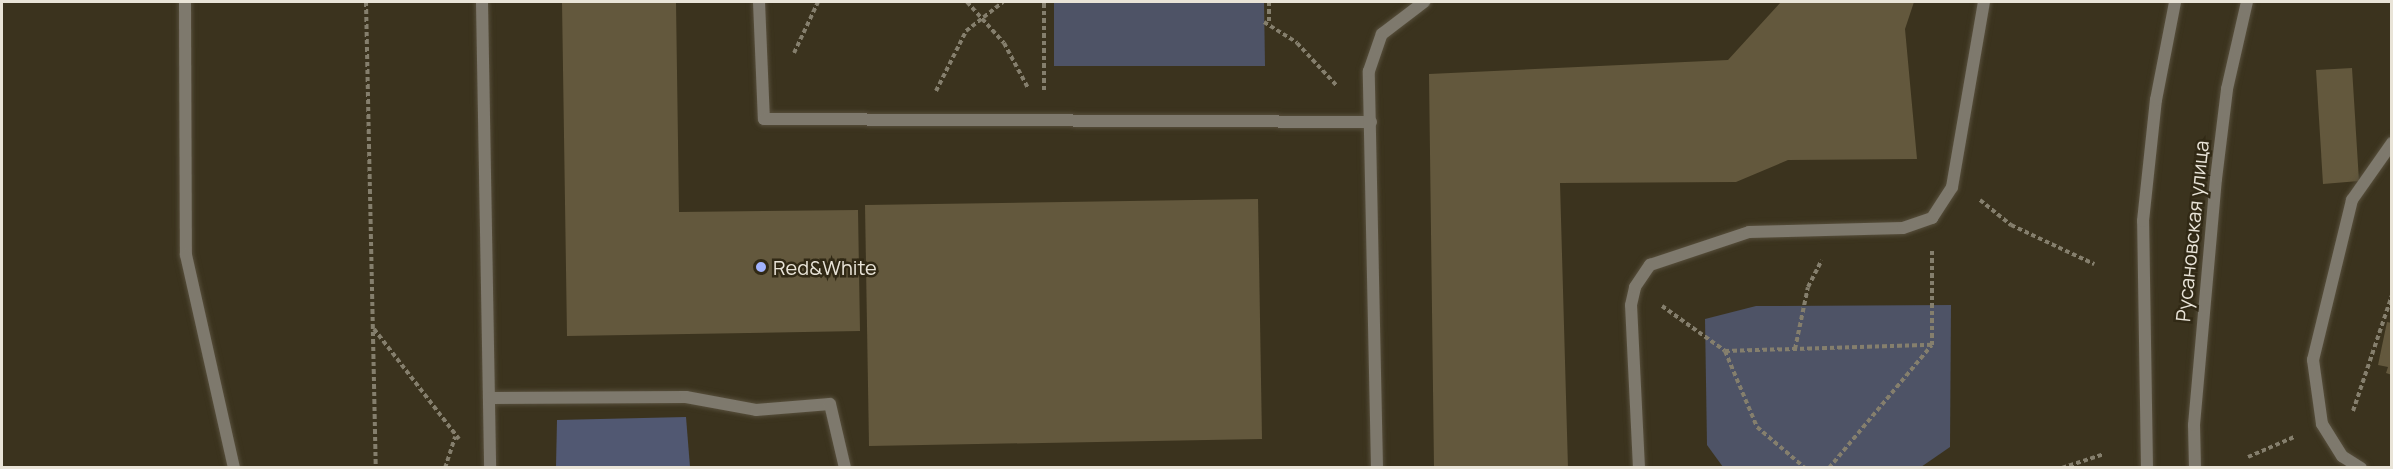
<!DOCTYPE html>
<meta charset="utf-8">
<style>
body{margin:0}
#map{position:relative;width:2393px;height:469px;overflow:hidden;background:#3b331e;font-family:Manrope,sans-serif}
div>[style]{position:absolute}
.green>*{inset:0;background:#4e5366}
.forest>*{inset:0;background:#515872}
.building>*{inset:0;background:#63583d}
.path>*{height:4px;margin-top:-2px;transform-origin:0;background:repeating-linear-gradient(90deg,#857f6d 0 4.5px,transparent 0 7.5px)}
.roads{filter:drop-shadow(0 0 2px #574f3c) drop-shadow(0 0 2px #574f3c)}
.service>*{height:12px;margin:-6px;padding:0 6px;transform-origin:6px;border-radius:6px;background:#7e796d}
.minor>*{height:12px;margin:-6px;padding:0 6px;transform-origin:6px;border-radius:6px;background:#7e796d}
.dots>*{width:16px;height:16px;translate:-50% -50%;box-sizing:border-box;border:3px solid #312915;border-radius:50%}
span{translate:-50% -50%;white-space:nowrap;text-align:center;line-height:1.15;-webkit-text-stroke:5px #312915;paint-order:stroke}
.street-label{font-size:20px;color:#e9e4d8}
.poi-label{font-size:20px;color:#e9e4d8}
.left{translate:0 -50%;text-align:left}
.frame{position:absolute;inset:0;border:3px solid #e9e4d8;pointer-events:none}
</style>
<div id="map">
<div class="green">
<div style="clip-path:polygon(1054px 2px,1264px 2px,1265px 66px,1054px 66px)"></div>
<div style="clip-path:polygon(1951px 305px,1950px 447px,1921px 467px,1723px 467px,1707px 445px,1705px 319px,1756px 306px)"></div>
</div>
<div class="forest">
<div style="clip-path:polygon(686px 417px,690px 467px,556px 467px,557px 420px)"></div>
</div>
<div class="building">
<div style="clip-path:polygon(562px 2px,676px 2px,679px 212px,858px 210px,860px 331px,567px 336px)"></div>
<div style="clip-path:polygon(1781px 2px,1914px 2px,1905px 29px,1917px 159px,1788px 160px,1736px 182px,1560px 183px,1568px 468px,1434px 468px,1429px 74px,1728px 60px)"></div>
<div style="clip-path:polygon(2352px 68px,2359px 181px,2323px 184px,2316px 70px)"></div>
<div style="clip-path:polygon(1258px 199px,1262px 439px,869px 446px,865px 205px)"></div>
<div style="clip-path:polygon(2387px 322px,2392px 323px,2392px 375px,2386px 373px,2388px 367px,2378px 365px)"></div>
</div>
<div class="path">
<div style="left:366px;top:2px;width:466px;rotate:88.8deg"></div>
<div style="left:967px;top:2px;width:55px;rotate:47.9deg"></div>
<div style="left:1004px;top:43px;width:51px;rotate:61.9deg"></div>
<div style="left:1269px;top:2px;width:22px;rotate:90deg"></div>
<div style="left:1264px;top:22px;width:39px;rotate:32deg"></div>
<div style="left:1297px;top:43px;width:59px;rotate:47.1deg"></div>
<div style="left:794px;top:53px;width:56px;rotate:-64.8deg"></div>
<div style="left:1044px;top:90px;width:88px;rotate:-90deg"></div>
<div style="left:936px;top:91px;width:67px;rotate:-63.4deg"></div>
<div style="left:966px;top:31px;width:47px;rotate:-38.1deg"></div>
<div style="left:1980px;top:200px;width:40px;rotate:39deg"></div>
<div style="left:2011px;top:225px;width:92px;rotate:25.2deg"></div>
<div style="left:1662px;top:306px;width:77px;rotate:35.5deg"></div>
<div style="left:1725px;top:351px;width:207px;rotate:-1.7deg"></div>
<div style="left:374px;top:329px;width:139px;rotate:52.3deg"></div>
<div style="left:1795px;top:349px;width:63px;rotate:-78.2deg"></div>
<div style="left:1808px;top:287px;width:30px;rotate:-63deg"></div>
<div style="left:1725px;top:351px;width:82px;rotate:67.2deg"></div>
<div style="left:1757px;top:427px;width:63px;rotate:40.5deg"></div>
<div style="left:2353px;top:411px;width:122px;rotate:-71.4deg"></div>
<div style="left:2248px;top:457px;width:50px;rotate:-23.5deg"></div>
<div style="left:445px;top:468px;width:33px;rotate:-72deg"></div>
<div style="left:1829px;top:468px;width:160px;rotate:-50.1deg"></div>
<div style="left:1932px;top:345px;width:94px;rotate:-90deg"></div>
<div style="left:2062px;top:468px;width:44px;rotate:-18.4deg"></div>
</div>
<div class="roads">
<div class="service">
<div style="left:185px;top:2px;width:253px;rotate:89.8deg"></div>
<div style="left:186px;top:255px;width:218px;rotate:77.3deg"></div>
<div style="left:482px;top:2px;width:466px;rotate:89deg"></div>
<div style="left:759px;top:2px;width:117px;rotate:87.6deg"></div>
<div style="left:764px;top:119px;width:607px;rotate:0.28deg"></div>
<div style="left:490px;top:398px;width:196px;rotate:-0.3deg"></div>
<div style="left:686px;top:397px;width:71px;rotate:10.5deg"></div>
<div style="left:756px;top:410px;width:74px;rotate:-4.6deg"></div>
<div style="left:830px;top:404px;width:66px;rotate:76.8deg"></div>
<div style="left:1377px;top:468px;width:397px;rotate:-91.2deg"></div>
<div style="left:1369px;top:71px;width:39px;rotate:-71deg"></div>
<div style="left:1382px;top:34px;width:53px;rotate:-37.3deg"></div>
<div style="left:1639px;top:468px;width:163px;rotate:-92.8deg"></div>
<div style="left:1631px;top:305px;width:18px;rotate:-77deg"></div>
<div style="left:1635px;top:287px;width:27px;rotate:-56deg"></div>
<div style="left:1650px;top:265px;width:104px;rotate:-18.4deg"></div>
<div style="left:1749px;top:232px;width:154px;rotate:-1.5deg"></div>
<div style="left:1903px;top:228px;width:31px;rotate:-19deg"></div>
<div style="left:1932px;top:218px;width:37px;rotate:-57deg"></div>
<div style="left:1952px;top:187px;width:188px;rotate:-80.2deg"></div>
<div style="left:2361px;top:468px;width:22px;rotate:-148deg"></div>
<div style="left:2342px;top:456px;width:38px;rotate:-122deg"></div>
<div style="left:2322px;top:424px;width:65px;rotate:-98deg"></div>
<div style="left:2313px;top:360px;width:165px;rotate:-76.3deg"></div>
<div style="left:2352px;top:200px;width:70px;rotate:-54.9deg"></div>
</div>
<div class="minor">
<div style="left:2147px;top:468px;width:247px;rotate:-90.9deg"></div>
<div style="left:2143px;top:221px;width:122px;rotate:-83.9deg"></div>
<div style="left:2156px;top:100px;width:100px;rotate:-79deg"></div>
<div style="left:2195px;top:468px;width:43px;rotate:-91.3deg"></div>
<div style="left:2194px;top:425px;width:247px;rotate:-84.9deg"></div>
<div style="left:2216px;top:179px;width:91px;rotate:-83deg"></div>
<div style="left:2227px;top:89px;width:89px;rotate:-77.1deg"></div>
</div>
</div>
<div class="dots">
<div style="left:761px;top:267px;background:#a1b2fd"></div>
</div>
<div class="street-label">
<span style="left:2192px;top:231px;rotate:-84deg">Русановская улица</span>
</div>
<div class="poi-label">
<span class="left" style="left:773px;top:267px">Red&amp;White</span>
</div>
<div class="frame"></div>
</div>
